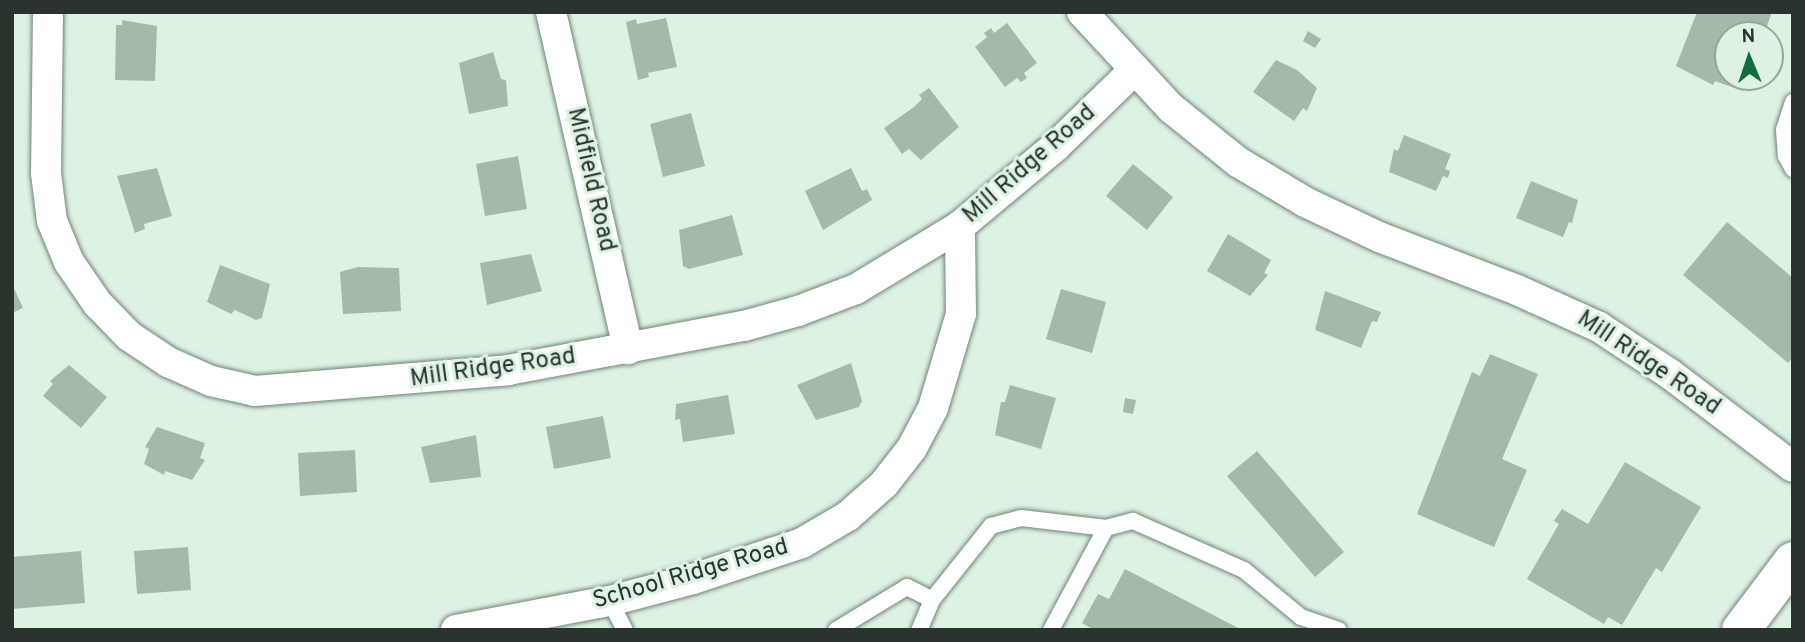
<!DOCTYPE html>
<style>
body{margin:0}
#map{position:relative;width:1805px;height:642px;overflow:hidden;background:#ddf2e3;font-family:Overpass,sans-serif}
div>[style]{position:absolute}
.building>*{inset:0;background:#a5b9ab}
.roads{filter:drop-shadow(0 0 2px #708376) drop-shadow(0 0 2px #708376)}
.service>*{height:16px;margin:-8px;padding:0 8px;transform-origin:8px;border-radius:8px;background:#fff}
.minor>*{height:30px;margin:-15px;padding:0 15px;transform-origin:15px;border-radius:15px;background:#fff}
.primary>*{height:38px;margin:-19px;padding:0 19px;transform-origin:19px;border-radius:19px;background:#fff}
span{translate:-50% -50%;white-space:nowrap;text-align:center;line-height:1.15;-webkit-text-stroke:6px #ddf2e3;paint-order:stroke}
.street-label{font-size:24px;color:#2b332e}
.frame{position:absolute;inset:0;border:14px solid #2b332e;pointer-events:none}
.north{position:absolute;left:1714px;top:21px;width:70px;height:70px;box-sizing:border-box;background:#ddf2e3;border:2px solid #96a69b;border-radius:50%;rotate:358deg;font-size:19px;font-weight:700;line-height:28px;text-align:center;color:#2b332e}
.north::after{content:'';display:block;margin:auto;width:24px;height:32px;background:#136c3f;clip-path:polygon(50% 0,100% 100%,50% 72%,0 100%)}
</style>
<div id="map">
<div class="building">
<div style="clip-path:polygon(1697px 12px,1772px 12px,1764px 35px,1728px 35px,1728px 77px,1748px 77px,1743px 91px,1715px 81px,1713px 85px,1676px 66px)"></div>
<div style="clip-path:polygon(666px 18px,677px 67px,648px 73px,649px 77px,638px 80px,626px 22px,636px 19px,637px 24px)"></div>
<div style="clip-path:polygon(122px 20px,157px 26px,155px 81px,115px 80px,116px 25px,122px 25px)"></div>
<div style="clip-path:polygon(1007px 23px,1037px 63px,1024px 73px,1027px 78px,1021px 82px,1017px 78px,1005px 87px,975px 47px,987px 37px,984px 33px,991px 28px,994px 33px)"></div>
<div style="clip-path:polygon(1308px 31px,1321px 39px,1315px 48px,1303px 41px)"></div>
<div style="clip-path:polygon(493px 52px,501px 79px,506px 80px,508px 106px,469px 114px,459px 63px)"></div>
<div style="clip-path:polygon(1276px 60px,1297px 70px,1317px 88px,1307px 111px,1303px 108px,1294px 121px,1253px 92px)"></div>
<div style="clip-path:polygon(929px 88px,959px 127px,921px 160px,909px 149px,902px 154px,884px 128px,914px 107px,922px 99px,919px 95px)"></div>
<div style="clip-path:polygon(691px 113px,705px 166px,663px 177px,650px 124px)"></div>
<div style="clip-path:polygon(1404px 135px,1451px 154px,1445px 169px,1450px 171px,1448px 178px,1443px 176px,1436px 191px,1389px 172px,1394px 149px,1398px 151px)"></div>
<div style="clip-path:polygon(518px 156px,527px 209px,485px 216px,476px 164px)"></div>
<div style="clip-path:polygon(1133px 164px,1173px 197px,1147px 230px,1106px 196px)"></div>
<div style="clip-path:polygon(157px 168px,172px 216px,144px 224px,145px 229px,135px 233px,117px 176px)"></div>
<div style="clip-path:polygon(851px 168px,862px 191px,867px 189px,872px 200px,823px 230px,805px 191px)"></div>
<div style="clip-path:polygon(1531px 181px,1578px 200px,1572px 223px,1569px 222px,1563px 237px,1516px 218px)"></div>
<div style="clip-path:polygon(732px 215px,743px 255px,689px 269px,683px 266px,679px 230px)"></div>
<div style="clip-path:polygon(1727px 222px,1793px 278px,1793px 357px,1788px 363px,1683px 275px)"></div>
<div style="clip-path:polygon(1228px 234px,1271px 260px,1264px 273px,1268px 275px,1250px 296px,1207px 271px)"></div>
<div style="clip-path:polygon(531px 254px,542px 291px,487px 305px,480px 263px)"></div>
<div style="clip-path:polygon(220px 265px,270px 284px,262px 318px,256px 320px,235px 310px,231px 314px,207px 302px)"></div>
<div style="clip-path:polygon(358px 267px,399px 268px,401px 311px,343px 314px,340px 272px)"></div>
<div style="clip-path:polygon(12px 284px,23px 308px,12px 313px)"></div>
<div style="clip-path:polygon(1061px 289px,1106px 302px,1092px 353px,1046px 339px)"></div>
<div style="clip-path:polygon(1325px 291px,1381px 312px,1377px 322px,1372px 321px,1361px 348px,1315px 330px)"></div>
<div style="clip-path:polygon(1490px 354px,1538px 374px,1502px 459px,1527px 470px,1494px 547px,1417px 514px,1472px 372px,1480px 376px)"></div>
<div style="clip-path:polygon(851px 363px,862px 401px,859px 407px,816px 420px,797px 385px)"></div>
<div style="clip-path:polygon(69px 365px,107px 397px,81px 428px,43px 396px,53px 384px,50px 381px)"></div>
<div style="clip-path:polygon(1010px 385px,1056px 398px,1041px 449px,995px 435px,1001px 402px,1005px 402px)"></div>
<div style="clip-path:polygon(728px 395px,735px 434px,683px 442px,680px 419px,675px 420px,676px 404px)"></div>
<div style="clip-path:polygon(1125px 398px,1136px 400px,1133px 414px,1123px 412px)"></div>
<div style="clip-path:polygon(603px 416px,611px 458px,554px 469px,546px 427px)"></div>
<div style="clip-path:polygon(157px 427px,205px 443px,200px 458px,205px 460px,192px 480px,165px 471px,164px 475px,144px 464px,149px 449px,145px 447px)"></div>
<div style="clip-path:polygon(476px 435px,481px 477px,430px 483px,421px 447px)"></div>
<div style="clip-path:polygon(355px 450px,357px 492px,300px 496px,298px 453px)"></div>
<div style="clip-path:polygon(1257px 451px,1344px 552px,1315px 577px,1227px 476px)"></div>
<div style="clip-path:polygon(1625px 462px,1701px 507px,1662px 572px,1656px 568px,1622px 625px,1608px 617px,1604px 624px,1527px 579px,1559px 524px,1554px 521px,1562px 509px,1588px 524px)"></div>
<div style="clip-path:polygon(188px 547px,191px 590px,137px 594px,134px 551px)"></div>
<div style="clip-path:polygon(81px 551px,85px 603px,12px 609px,12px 557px)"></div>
<div style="clip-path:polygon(1125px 569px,1242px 630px,1094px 630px,1082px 623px,1098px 594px,1109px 599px)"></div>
</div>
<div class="roads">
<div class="service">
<div style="left:1793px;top:102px;width:29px;rotate:108deg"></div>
<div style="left:1784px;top:130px;width:26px;rotate:86deg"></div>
<div style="left:1786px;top:156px;width:15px;rotate:62deg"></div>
<div style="left:932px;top:600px;width:95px;rotate:-51.4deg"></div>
<div style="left:991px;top:526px;width:31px;rotate:-15deg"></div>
<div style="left:1021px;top:518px;width:86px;rotate:6.7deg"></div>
<div style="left:610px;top:601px;width:33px;rotate:63deg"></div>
<div style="left:836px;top:630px;width:83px;rotate:-31.2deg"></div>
<div style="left:907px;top:587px;width:28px;rotate:27deg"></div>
<div style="left:932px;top:600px;width:33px;rotate:113deg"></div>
<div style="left:1051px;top:630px;width:116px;rotate:-61.7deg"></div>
<div style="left:1106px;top:528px;width:28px;rotate:-15deg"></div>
<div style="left:1133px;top:521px;width:121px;rotate:23.8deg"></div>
<div style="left:1244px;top:570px;width:74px;rotate:39.5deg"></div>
<div style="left:1301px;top:617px;width:40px;rotate:18.9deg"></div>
</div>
<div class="minor">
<div style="left:48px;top:12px;width:161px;rotate:90.7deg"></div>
<div style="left:46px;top:173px;width:48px;rotate:82.9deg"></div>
<div style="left:52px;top:221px;width:44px;rotate:67.5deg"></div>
<div style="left:69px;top:262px;width:50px;rotate:55.7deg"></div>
<div style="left:97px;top:303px;width:46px;rotate:45.9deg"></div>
<div style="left:129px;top:336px;width:47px;rotate:33.7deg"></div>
<div style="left:168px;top:362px;width:47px;rotate:23.8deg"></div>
<div style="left:211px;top:381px;width:45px;rotate:12.8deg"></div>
<div style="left:255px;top:391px;width:254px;rotate:-4.7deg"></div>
<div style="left:508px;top:370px;width:240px;rotate:-10.6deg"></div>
<div style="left:744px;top:326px;width:56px;rotate:-15.5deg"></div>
<div style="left:798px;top:311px;width:62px;rotate:-20.8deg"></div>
<div style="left:856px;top:289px;width:122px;rotate:-31.2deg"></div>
<div style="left:960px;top:226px;width:125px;rotate:-39.8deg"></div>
<div style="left:1056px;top:146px;width:107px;rotate:-44.2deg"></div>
<div style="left:551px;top:12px;width:346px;rotate:77.1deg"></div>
<div style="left:1082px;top:12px;width:131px;rotate:47.2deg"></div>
<div style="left:1171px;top:108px;width:86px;rotate:38.9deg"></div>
<div style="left:1238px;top:162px;width:78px;rotate:30.8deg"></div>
<div style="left:1305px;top:202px;width:82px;rotate:25.3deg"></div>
<div style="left:1379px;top:237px;width:148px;rotate:21deg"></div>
<div style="left:1517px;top:290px;width:90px;rotate:24.3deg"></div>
<div style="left:1599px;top:327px;width:85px;rotate:33.5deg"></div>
<div style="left:1670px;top:374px;width:154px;rotate:37.1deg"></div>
<div style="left:456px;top:630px;width:157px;rotate:-10.7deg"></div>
<div style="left:610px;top:601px;width:86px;rotate:-14.8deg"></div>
<div style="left:693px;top:579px;width:115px;rotate:-18.3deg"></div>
<div style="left:802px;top:543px;width:53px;rotate:-30.4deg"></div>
<div style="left:848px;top:516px;width:48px;rotate:-41.6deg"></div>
<div style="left:884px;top:484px;width:46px;rotate:-52.1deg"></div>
<div style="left:912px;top:448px;width:45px;rotate:-62.3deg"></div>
<div style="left:933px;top:408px;width:98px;rotate:-73.4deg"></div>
<div style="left:961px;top:314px;width:88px;rotate:-90.7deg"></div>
</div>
<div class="primary">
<div style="left:1741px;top:630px;width:86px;rotate:-53deg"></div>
</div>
</div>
<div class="street-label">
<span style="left:1030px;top:165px;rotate:-41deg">Mill Ridge Road</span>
<span style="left:590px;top:180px;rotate:77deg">Midfield Road</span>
<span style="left:1648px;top:364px;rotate:34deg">Mill Ridge Road</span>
<span style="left:493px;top:369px;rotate:-8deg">Mill Ridge Road</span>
<span style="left:691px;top:575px;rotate:-16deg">School Ridge Road</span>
</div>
<div class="frame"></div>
<div class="north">N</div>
</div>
